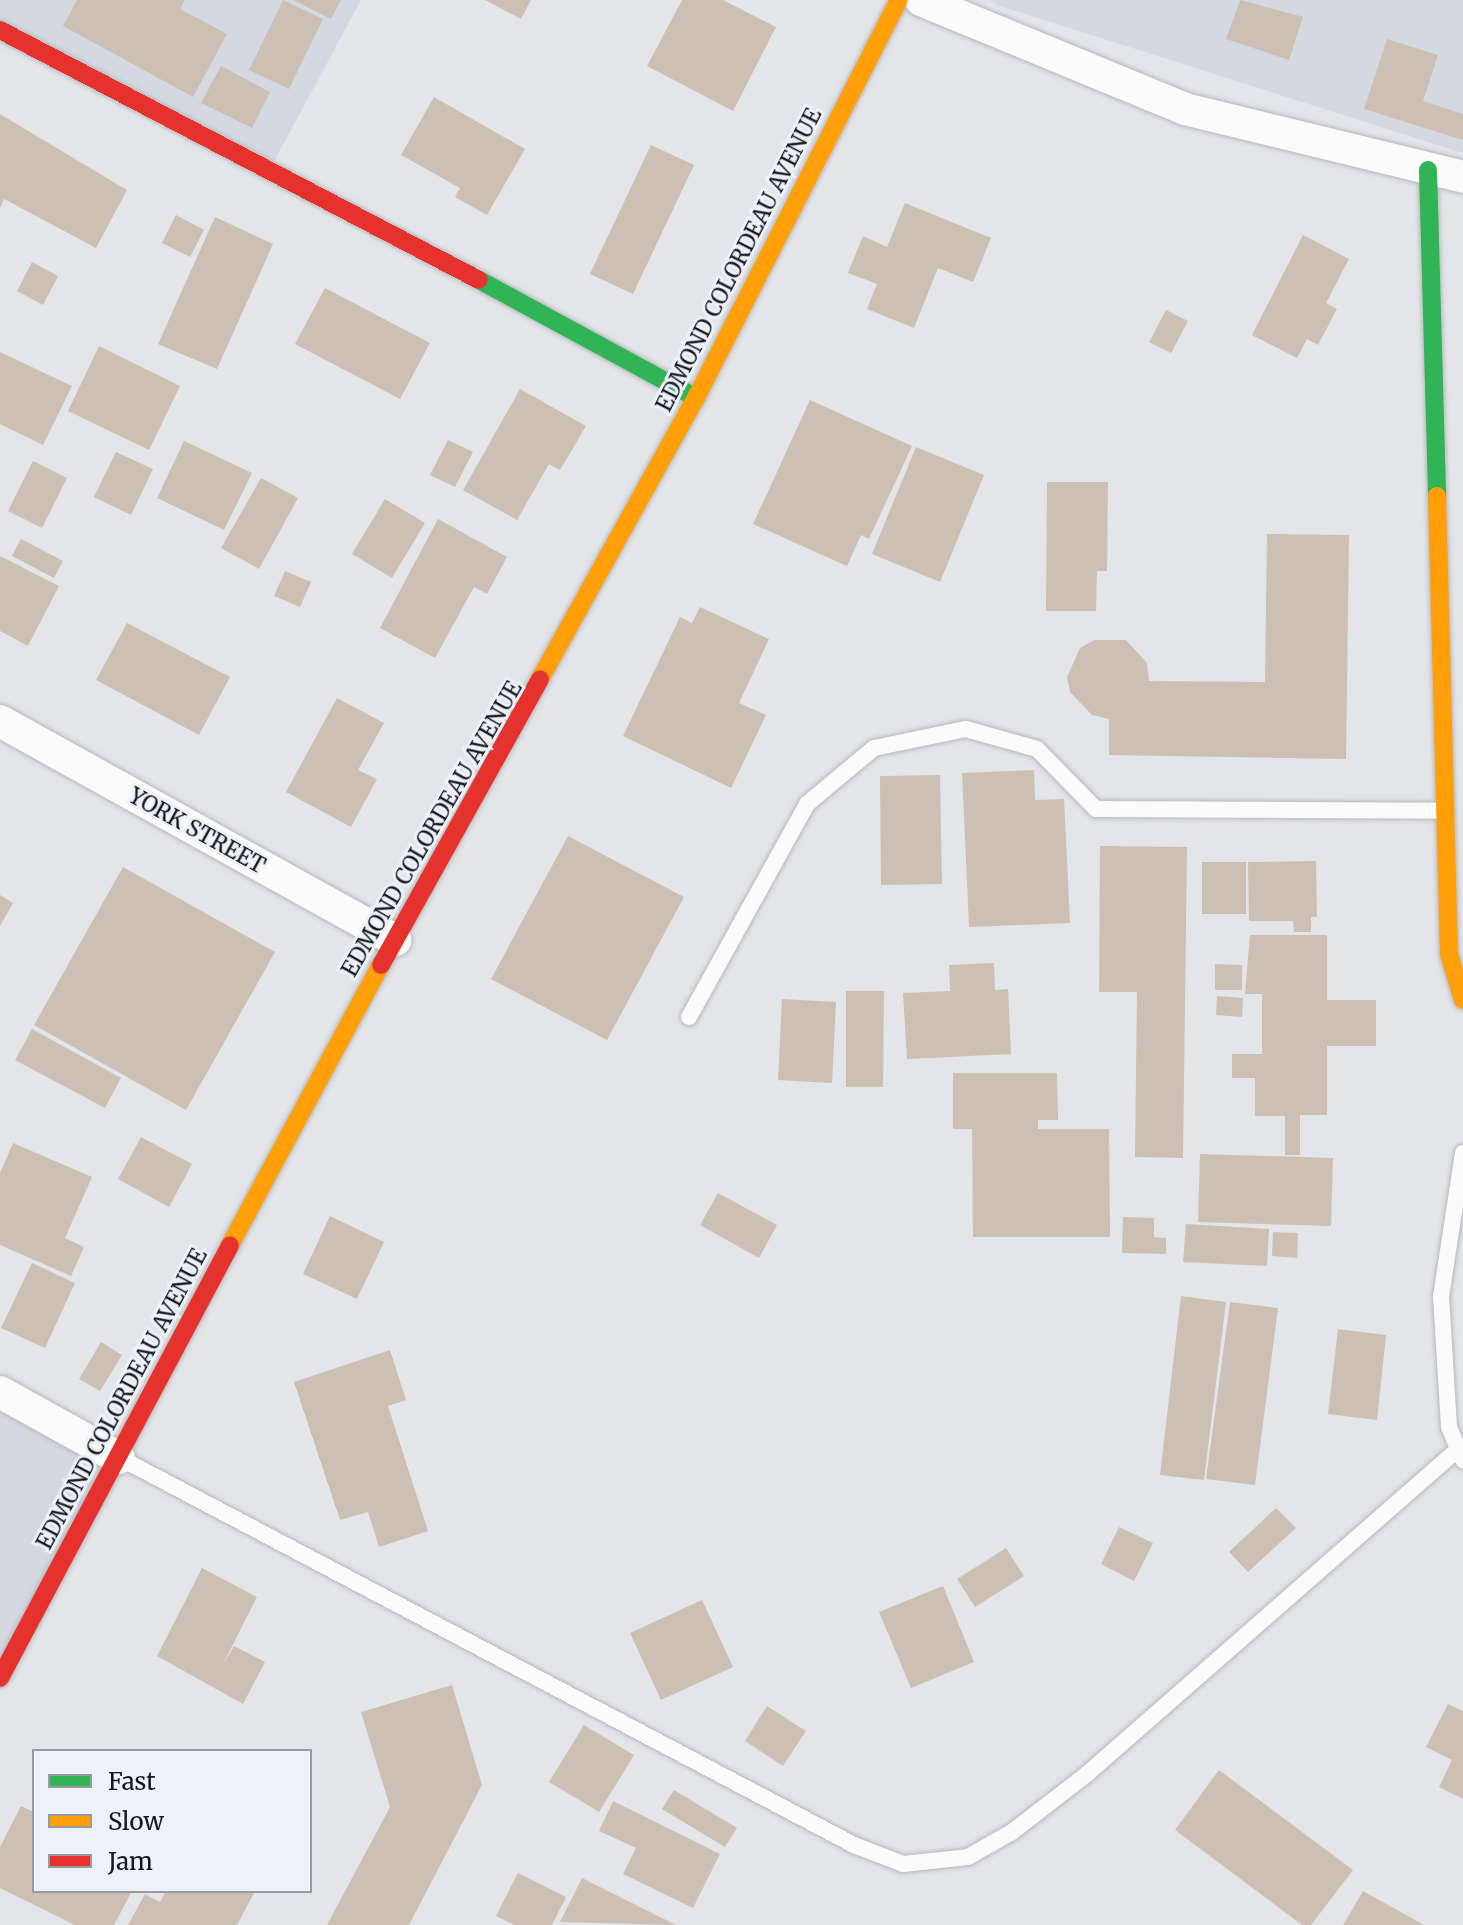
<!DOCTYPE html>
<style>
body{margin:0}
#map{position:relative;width:1463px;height:1925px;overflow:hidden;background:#e3e5e8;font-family:Merriweather,serif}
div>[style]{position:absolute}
.built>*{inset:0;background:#d3d8e1}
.building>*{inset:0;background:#ccc0b5}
.roads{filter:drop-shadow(0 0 2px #b8b9bc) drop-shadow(0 0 2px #b8b9bc)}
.lane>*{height:16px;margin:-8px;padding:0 8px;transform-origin:8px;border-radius:8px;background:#fbfbfc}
.street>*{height:32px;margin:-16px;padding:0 16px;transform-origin:16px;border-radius:16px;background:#fbfbfc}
.fast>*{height:18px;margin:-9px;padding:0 9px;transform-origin:9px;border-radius:9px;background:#30b455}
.slow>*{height:18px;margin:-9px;padding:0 9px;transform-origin:9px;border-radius:9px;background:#ff9f0a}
.jam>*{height:18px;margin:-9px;padding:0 9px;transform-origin:9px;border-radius:9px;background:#e5322d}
span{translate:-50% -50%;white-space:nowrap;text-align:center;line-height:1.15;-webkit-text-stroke:6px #edf1f8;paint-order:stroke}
.street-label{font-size:22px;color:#151719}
.legend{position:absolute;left:32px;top:1749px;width:280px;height:144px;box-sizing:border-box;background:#edf1f8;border:2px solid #979a9f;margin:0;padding:10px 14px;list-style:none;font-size:24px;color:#151719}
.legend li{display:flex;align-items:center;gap:16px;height:40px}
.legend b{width:40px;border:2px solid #979a9f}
</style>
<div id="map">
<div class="built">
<div style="clip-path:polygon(0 0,361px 0,271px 167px,0 30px)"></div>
<div style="clip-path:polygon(990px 0,1463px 0,1463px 153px,997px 5px)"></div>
<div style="clip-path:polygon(0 1392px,119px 1458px,0 1678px)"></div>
</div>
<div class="building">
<div style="clip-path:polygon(77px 0,185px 0,180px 9px,227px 34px,193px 97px,63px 26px)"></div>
<div style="clip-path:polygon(283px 0,323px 19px,289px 89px,249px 70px)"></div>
<div style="clip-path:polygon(293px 0,341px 0,331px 19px)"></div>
<div style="clip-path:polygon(485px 0,531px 0,521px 19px)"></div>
<div style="clip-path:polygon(682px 0,723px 0,776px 27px,733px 111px,647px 66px)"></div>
<div style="clip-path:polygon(1240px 0,1303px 17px,1289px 60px,1226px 39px)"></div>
<div style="clip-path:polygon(1387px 39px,1438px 55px,1423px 101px,1463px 114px,1463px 140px,1364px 109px)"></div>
<div style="clip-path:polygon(221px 66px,270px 92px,252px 128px,201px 103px)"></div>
<div style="clip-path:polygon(434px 97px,525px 149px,487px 215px,455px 197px,460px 188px,401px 155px)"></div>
<div style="clip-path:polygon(0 114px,127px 190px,96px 248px,4px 199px,0 208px)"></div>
<div style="clip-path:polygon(651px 145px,694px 165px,633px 294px,590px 274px)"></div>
<div style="clip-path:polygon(905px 203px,991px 238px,973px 282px,938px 268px,914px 328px,867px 309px,877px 284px,848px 273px,863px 236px,887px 247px)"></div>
<div style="clip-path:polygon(176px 215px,204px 230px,190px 257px,162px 243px)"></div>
<div style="clip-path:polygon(215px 217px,273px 244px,217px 369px,158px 344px)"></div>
<div style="clip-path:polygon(1303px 235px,1349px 259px,1326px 303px,1337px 309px,1318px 345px,1307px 339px,1297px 358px,1252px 335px)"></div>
<div style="clip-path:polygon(32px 262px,58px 276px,43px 305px,17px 291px)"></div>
<div style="clip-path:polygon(325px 288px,430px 343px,400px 399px,295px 344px)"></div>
<div style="clip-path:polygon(1166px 310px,1188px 321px,1171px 353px,1149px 342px)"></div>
<div style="clip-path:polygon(99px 346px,180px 386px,149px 450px,68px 411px)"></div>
<div style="clip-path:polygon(0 352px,72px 386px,43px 445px,0 424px)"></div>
<div style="clip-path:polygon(520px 389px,586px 426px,560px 470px,549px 464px,517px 520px,463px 490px)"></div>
<div style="clip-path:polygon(810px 400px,912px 446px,869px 539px,861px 535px,847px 566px,753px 524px)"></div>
<div style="clip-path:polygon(448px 440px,473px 452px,455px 487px,430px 475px)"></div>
<div style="clip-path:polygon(184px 441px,252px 473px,224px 530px,157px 498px)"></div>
<div style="clip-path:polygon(916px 447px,984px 475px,940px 582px,872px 554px)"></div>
<div style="clip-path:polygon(116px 452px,153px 469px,131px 515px,94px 497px)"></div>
<div style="clip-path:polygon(33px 461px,67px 478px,42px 528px,8px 511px)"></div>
<div style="clip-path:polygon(261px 478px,298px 498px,259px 569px,221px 548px)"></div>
<div style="clip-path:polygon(1047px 482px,1108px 482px,1107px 571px,1097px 571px,1096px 611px,1046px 611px)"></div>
<div style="clip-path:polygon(385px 499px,425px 523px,392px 578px,352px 554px)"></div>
<div style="clip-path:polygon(438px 519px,507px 557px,487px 594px,474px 587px,435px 658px,380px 628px)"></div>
<div style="clip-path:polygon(1267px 534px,1349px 535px,1346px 759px,1109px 755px,1109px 719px,1092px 715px,1070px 692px,1067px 677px,1080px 648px,1094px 640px,1126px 640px,1147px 663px,1149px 681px,1265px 682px)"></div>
<div style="clip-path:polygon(21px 539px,63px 561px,54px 578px,12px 556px)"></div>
<div style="clip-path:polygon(0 556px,59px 586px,28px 646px,0 631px)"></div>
<div style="clip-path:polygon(285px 571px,311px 582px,300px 607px,274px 596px)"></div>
<div style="clip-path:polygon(700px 607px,769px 639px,739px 703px,766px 715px,731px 788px,623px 736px,680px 617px,692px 623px)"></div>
<div style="clip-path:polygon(127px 623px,230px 677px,199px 735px,96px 680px)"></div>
<div style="clip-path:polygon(337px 698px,384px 723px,358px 770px,377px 779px,351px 827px,286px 792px)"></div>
<div style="clip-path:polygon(1034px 770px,1035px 800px,1064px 799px,1070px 923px,969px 927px,962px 773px)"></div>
<div style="clip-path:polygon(940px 775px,942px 884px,881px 885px,880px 776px)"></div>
<div style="clip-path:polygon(568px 836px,684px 897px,607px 1040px,491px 979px)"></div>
<div style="clip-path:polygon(1100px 846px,1187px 847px,1183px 1158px,1135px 1157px,1137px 992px,1099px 992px)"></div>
<div style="clip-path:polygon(1316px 861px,1317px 917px,1311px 917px,1311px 932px,1294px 932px,1293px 921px,1249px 921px,1248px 862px)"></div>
<div style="clip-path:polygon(1202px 862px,1246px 862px,1246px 914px,1202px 914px)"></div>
<div style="clip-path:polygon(123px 867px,275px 952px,186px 1110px,34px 1025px)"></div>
<div style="clip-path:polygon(0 895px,13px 903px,0 926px)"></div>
<div style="clip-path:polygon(1250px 935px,1327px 935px,1327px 1000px,1376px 1000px,1376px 1046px,1327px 1046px,1327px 1115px,1300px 1115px,1300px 1155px,1285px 1155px,1285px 1116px,1255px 1116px,1255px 1078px,1232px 1078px,1232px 1054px,1262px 1054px,1262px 994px,1245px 994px)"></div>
<div style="clip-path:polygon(994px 963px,995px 990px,1008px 989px,1011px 1054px,907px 1059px,903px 993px,950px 991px,949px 965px)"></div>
<div style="clip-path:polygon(1215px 964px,1242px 965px,1242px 990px,1215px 990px)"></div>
<div style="clip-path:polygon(846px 991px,884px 991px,883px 1087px,846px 1087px)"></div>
<div style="clip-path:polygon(1217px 996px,1243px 998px,1242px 1017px,1216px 1015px)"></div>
<div style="clip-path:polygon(782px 999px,836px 1002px,832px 1083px,778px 1080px)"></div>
<div style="clip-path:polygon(32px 1029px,121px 1078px,105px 1108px,15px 1060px)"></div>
<div style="clip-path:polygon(953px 1073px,1057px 1073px,1058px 1120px,1038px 1120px,1038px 1129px,1109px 1129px,1110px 1237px,973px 1237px,972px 1129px,953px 1129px)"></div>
<div style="clip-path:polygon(141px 1137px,192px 1164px,169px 1207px,118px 1179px)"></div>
<div style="clip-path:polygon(13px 1143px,92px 1177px,65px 1238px,84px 1247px,71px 1276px,0 1245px,0 1173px)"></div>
<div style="clip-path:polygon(1200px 1154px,1333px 1158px,1331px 1226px,1198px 1222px)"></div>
<div style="clip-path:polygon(718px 1193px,777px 1225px,759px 1258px,700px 1225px)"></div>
<div style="clip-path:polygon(330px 1216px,384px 1242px,357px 1299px,303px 1274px)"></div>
<div style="clip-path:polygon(1123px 1217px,1154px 1218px,1154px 1237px,1166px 1238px,1166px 1254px,1122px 1253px)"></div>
<div style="clip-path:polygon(1186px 1224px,1269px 1229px,1267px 1266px,1183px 1262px)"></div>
<div style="clip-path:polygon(1273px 1232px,1298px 1233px,1297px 1258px,1272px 1256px)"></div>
<div style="clip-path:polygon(32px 1263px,75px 1283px,45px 1348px,1px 1328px)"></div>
<div style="clip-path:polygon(1181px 1296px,1226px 1302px,1204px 1480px,1160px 1475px)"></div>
<div style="clip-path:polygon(1230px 1302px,1278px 1308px,1255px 1485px,1206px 1479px)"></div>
<div style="clip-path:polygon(1338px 1329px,1386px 1335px,1377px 1420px,1328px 1414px)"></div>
<div style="clip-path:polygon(101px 1342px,122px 1355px,100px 1391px,79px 1379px)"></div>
<div style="clip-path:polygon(390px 1350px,406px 1400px,388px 1406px,428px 1531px,379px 1547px,368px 1512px,340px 1520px,294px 1382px)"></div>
<div style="clip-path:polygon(1276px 1508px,1296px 1528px,1248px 1572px,1229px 1552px)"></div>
<div style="clip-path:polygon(1119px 1527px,1153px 1543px,1134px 1581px,1101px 1564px)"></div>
<div style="clip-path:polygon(1006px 1548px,1024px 1576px,975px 1607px,957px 1579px)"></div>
<div style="clip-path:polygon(202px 1568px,257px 1597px,221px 1668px,234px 1646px,265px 1662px,243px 1704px,157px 1656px)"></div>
<div style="clip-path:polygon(943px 1586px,974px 1662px,911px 1688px,879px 1612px)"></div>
<div style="clip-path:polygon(702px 1600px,733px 1667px,661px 1700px,630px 1633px)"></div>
<div style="clip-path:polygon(452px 1685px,482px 1785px,409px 1925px,327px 1925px,390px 1807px,361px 1712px)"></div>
<div style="clip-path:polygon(1448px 1704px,1463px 1711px,1463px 1799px,1439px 1787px,1452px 1760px,1426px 1747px)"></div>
<div style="clip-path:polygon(767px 1706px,806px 1731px,783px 1766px,745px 1741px)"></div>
<div style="clip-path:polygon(584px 1725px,634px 1755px,599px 1812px,549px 1782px)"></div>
<div style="clip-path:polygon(1219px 1770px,1353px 1870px,1311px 1925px,1302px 1925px,1175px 1830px)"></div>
<div style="clip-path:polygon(674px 1790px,737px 1828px,725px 1847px,662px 1809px)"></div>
<div style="clip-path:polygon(613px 1801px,720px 1854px,693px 1908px,623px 1874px,636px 1848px,599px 1831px)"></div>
<div style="clip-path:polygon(21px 1806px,34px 1812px,34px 1891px,132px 1891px,114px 1925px,75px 1925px,0 1888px,0 1847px)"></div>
<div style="clip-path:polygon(518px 1873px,566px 1897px,552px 1925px,515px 1925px,496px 1916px)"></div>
<div style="clip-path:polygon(582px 1878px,676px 1925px,560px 1922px)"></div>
<div style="clip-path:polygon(166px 1891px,255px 1891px,237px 1925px,128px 1925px,145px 1894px,160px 1902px)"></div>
<div style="clip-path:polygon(1363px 1891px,1424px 1925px,1343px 1925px)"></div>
</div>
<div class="roads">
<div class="lane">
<div style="left:689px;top:1017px;width:244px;rotate:-61deg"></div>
<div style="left:807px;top:804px;width:87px;rotate:-39.9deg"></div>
<div style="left:874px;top:748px;width:94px;rotate:-11.7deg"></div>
<div style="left:966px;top:729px;width:74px;rotate:15.7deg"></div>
<div style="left:1037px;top:749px;width:84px;rotate:45.5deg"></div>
<div style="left:1096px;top:809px;width:347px;rotate:0.3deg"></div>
<div style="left:1463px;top:1153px;width:145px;rotate:98.7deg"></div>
<div style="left:1441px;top:1296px;width:131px;rotate:86.5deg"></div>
<div style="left:1449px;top:1427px;width:36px;rotate:67deg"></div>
<div style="left:120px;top:1458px;width:830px;rotate:27.8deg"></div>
<div style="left:854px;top:1845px;width:53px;rotate:21.2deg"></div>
<div style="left:903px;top:1864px;width:65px;rotate:-6.1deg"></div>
<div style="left:968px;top:1857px;width:51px;rotate:-29.6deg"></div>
<div style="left:1012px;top:1832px;width:95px;rotate:-37.7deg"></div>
<div style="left:1087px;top:1774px;width:493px;rotate:-41.2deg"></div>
</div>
<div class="street">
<div style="left:921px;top:0;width:286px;rotate:22.4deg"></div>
<div style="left:1185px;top:109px;width:286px;rotate:13.7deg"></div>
<div style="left:0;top:721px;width:452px;rotate:29deg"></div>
<div style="left:0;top:1392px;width:136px;rotate:29deg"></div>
</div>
<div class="fast">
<div style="left:1428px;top:170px;width:326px;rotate:88.4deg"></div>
<div style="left:479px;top:280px;width:247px;rotate:28.5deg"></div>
</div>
<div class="slow">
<div style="left:1437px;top:496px;width:458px;rotate:88.5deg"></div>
<div style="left:1449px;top:954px;width:48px;rotate:73.1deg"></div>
<div style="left:540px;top:679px;width:321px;rotate:-61deg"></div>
<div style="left:696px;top:398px;width:447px;rotate:-63deg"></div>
<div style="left:230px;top:1245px;width:318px;rotate:-61.7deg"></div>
</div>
<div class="jam">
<div style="left:0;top:30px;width:540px;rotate:27.56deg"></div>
<div style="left:381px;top:965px;width:327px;rotate:-60.9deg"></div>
<div style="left:0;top:1678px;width:490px;rotate:-62deg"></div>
</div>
</div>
<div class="street-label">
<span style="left:739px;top:260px;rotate:-63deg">EDMOND COLORDEAU AVENUE</span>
<span style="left:432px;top:829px;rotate:-60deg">EDMOND COLORDEAU AVENUE</span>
<span style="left:197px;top:831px;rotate:29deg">YORK STREET</span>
<span style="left:122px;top:1399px;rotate:-62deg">EDMOND COLORDEAU AVENUE</span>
</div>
<ul class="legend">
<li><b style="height:10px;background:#30b455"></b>Fast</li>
<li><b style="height:10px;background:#ff9f0a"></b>Slow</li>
<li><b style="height:10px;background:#e5322d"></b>Jam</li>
</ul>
</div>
